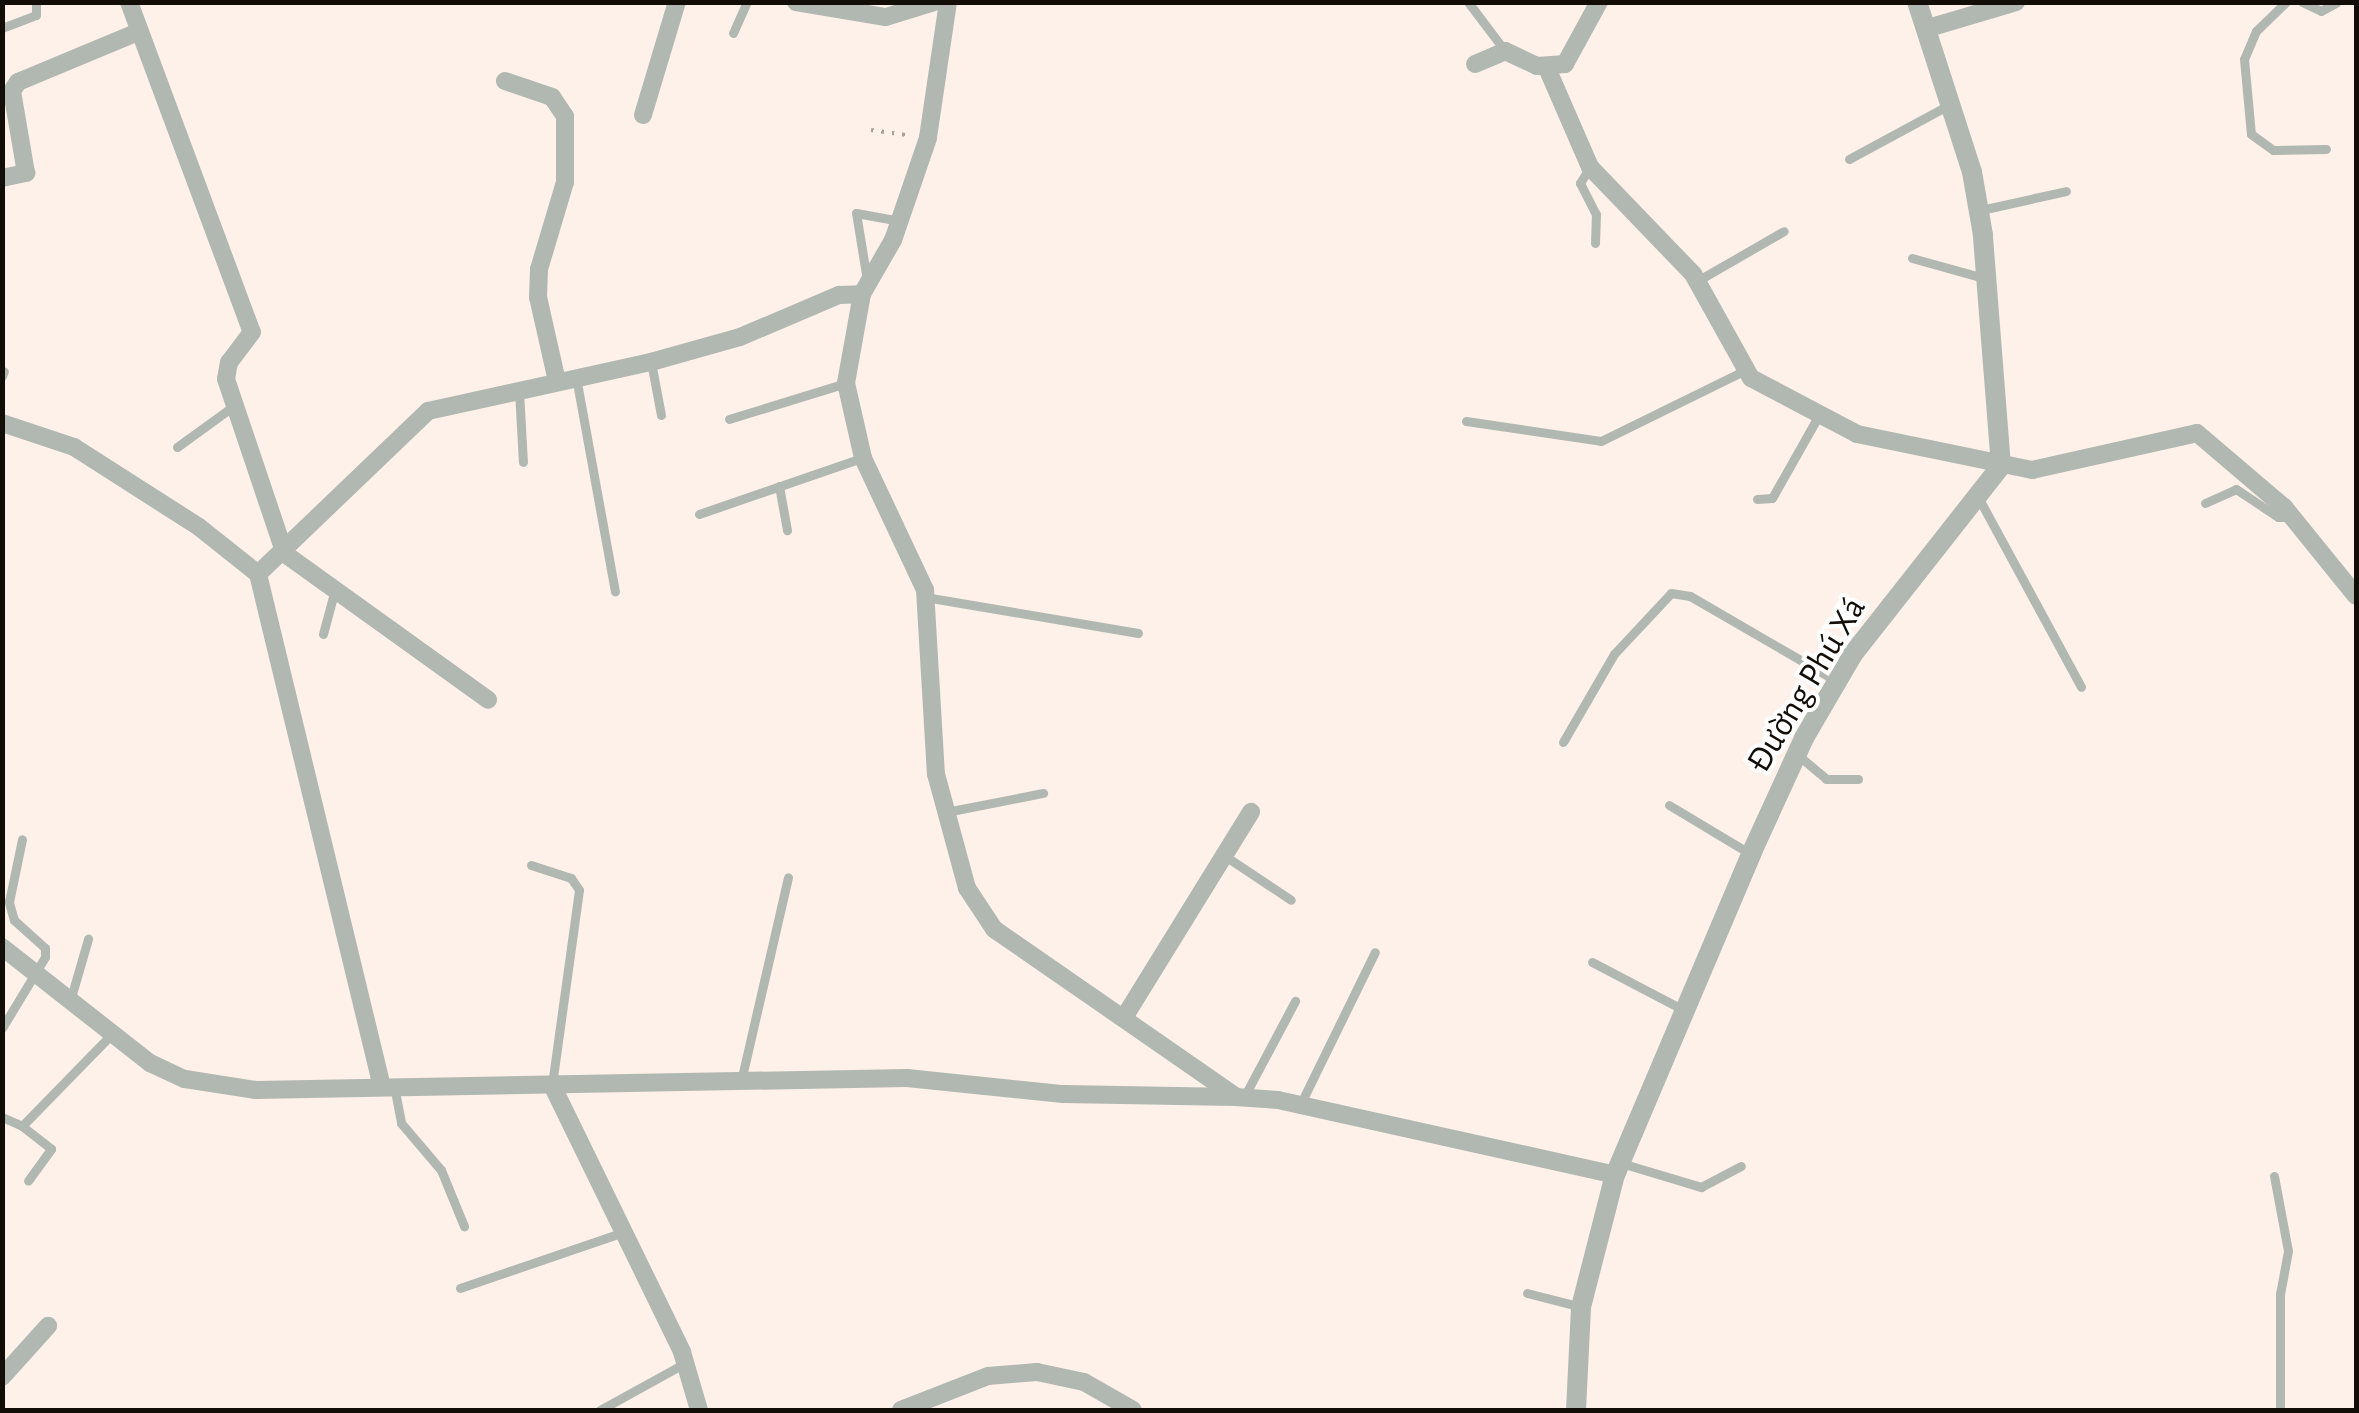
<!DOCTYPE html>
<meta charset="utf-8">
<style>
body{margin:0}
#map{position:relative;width:2359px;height:1413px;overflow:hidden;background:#fef1e9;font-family:"Alegreya Sans",sans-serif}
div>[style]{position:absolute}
.path>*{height:4px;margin-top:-2px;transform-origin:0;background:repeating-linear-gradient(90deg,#aaa099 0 2.5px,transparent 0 10.5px)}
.service>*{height:9px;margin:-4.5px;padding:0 4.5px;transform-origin:4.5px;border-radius:4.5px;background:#b1b8b1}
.minor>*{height:18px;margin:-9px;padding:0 9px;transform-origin:9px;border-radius:9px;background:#b1b8b1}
.tertiary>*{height:20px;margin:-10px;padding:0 10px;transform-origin:10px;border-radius:10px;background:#b1b8b1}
span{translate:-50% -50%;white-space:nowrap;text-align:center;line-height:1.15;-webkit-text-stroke:8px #fff;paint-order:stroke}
.street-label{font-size:35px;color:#130d08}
.frame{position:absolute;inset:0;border:5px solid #130d08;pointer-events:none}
</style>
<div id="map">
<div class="path">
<div style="left:871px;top:130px;width:37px;rotate:8deg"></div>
</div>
<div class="service">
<div style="left:1468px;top:2px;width:61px;rotate:52.9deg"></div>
<div style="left:2286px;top:2px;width:42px;rotate:136deg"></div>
<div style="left:2256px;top:31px;width:30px;rotate:113deg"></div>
<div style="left:2244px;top:59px;width:75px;rotate:84.7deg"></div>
<div style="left:2251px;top:134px;width:27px;rotate:36deg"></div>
<div style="left:2273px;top:150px;width:53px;rotate:-1.1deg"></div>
<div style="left:2302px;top:2px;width:21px;rotate:25deg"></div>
<div style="left:2321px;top:11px;width:18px;rotate:-29deg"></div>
<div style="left:2px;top:28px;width:36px;rotate:-21deg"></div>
<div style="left:36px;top:15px;width:13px;rotate:-90deg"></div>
<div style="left:733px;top:33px;width:34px;rotate:-66deg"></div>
<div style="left:1849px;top:159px;width:114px;rotate:-28.4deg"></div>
<div style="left:1590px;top:167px;width:19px;rotate:122deg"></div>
<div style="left:1580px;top:183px;width:35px;rotate:63deg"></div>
<div style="left:1596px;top:214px;width:29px;rotate:92deg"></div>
<div style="left:1981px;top:210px;width:87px;rotate:-12.6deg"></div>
<div style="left:1912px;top:258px;width:75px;rotate:15.5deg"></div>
<div style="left:867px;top:280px;width:68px;rotate:-99.3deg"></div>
<div style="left:856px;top:213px;width:45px;rotate:10.3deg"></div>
<div style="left:1697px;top:281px;width:100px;rotate:-29.9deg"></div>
<div style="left:651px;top:362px;width:54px;rotate:79.3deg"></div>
<div style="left:2px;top:376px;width:5px;rotate:-68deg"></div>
<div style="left:576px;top:377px;width:218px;rotate:79.7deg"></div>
<div style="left:519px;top:391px;width:71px;rotate:86.8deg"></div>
<div style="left:729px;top:419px;width:122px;rotate:-17.1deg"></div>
<div style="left:1466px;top:421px;width:136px;rotate:8.4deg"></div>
<div style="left:1601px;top:441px;width:161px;rotate:-26.2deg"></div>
<div style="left:177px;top:447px;width:68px;rotate:-36deg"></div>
<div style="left:779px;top:486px;width:45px;rotate:79.7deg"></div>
<div style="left:1978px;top:497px;width:216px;rotate:61.5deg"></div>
<div style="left:1757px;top:499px;width:15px;rotate:-4deg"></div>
<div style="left:1772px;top:498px;width:95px;rotate:-60.5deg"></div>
<div style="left:2205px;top:503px;width:34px;rotate:-24deg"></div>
<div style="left:2236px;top:489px;width:50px;rotate:33.7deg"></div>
<div style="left:2278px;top:517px;width:11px"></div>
<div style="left:699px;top:514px;width:172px;rotate:-19deg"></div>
<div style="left:925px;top:597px;width:216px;rotate:9.6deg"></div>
<div style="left:323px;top:634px;width:42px;rotate:-75deg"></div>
<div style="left:1563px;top:742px;width:102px;rotate:-59.9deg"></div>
<div style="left:1614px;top:654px;width:83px;rotate:-46.9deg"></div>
<div style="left:1671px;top:593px;width:19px;rotate:9deg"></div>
<div style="left:1690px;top:596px;width:168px;rotate:30.1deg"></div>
<div style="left:1799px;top:756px;width:35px;rotate:40deg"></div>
<div style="left:1826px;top:779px;width:32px"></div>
<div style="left:1669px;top:805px;width:93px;rotate:31deg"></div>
<div style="left:946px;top:812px;width:99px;rotate:-11.1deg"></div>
<div style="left:1225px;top:856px;width:79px;rotate:33.7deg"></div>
<div style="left:531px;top:865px;width:42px;rotate:18deg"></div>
<div style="left:571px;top:878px;width:14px;rotate:56deg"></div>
<div style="left:579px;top:890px;width:197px;rotate:97.9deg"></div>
<div style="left:1592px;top:962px;width:104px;rotate:27.6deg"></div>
<div style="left:70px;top:1001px;width:65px;rotate:-73.8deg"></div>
<div style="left:2px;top:1028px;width:83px;rotate:-58.8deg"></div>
<div style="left:45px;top:957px;width:9px;rotate:-90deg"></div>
<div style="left:45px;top:948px;width:42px;rotate:-137.9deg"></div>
<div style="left:14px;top:920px;width:19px;rotate:-106deg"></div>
<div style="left:9px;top:902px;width:64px;rotate:-78.3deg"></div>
<div style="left:741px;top:1081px;width:209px;rotate:-77deg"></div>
<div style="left:394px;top:1086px;width:38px;rotate:79deg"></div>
<div style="left:401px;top:1123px;width:62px;rotate:49.6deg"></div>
<div style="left:441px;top:1170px;width:61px;rotate:67.7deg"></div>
<div style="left:1244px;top:1097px;width:109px;rotate:-62deg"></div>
<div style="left:1300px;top:1105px;width:170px;rotate:-63.9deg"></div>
<div style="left:2px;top:1117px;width:22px;rotate:24deg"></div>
<div style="left:22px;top:1126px;width:124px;rotate:-45.7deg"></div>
<div style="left:22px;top:1126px;width:37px;rotate:38deg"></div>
<div style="left:51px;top:1149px;width:39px;rotate:126deg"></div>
<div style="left:1621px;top:1163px;width:84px;rotate:16.7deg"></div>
<div style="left:1701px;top:1187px;width:45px;rotate:-27.7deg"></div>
<div style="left:2274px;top:1176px;width:76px;rotate:79.4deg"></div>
<div style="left:2288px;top:1251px;width:44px;rotate:100.5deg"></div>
<div style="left:2280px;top:1294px;width:116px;rotate:90deg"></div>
<div style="left:460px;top:1288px;width:173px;rotate:-18.9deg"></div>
<div style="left:1527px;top:1293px;width:53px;rotate:14.3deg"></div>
<div style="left:600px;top:1410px;width:97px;rotate:-28.9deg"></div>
</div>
<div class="minor">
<div style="left:129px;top:2px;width:352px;rotate:69.6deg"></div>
<div style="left:252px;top:332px;width:38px;rotate:127deg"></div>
<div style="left:229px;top:362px;width:17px;rotate:100deg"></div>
<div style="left:226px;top:379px;width:178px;rotate:71.4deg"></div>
<div style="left:796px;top:2px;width:91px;rotate:9.5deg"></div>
<div style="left:886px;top:17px;width:50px;rotate:-17.4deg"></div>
<div style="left:948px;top:2px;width:137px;rotate:98.4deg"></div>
<div style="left:928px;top:138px;width:108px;rotate:108.9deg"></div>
<div style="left:893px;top:240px;width:62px;rotate:119.9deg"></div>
<div style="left:862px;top:294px;width:90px;rotate:100.2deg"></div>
<div style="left:846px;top:383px;width:77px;rotate:77.2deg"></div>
<div style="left:863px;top:458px;width:146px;rotate:64.8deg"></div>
<div style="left:925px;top:590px;width:184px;rotate:86.6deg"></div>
<div style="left:936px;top:774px;width:118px;rotate:74.8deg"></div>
<div style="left:967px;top:888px;width:49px;rotate:56.6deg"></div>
<div style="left:994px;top:929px;width:293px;rotate:34.7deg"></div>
<div style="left:1925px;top:29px;width:95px;rotate:-16.5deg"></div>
<div style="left:1475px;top:64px;width:33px;rotate:-23deg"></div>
<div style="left:1505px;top:51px;width:35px;rotate:25deg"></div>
<div style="left:1537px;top:66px;width:28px;rotate:-4deg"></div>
<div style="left:1565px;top:64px;width:71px;rotate:-61.3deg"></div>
<div style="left:1547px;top:68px;width:108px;rotate:66.5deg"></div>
<div style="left:1590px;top:167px;width:149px;rotate:46.1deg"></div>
<div style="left:1693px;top:274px;width:119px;rotate:60.9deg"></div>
<div style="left:1751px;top:378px;width:120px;rotate:27.8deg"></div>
<div style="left:1857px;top:434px;width:179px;rotate:11.6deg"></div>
<div style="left:2032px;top:470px;width:169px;rotate:-12.6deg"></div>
<div style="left:2197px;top:433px;width:114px;rotate:40.4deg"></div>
<div style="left:2284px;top:507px;width:114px;rotate:51deg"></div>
<div style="left:505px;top:81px;width:50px;rotate:18.8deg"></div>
<div style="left:552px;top:97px;width:23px;rotate:56deg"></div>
<div style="left:565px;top:116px;width:66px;rotate:90deg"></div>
<div style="left:565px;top:182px;width:91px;rotate:106.6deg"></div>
<div style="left:539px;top:269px;width:28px;rotate:92deg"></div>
<div style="left:538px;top:297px;width:86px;rotate:77.3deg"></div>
<div style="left:643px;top:115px;width:118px;rotate:-73.3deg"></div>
<div style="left:2px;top:178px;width:25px;rotate:-12deg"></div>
<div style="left:26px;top:173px;width:83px;rotate:-99.7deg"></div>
<div style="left:12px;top:91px;width:11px;rotate:-56deg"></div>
<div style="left:18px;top:82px;width:130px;rotate:-22.6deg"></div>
<div style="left:2px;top:423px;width:76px;rotate:18.4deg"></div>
<div style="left:74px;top:447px;width:148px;rotate:32.6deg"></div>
<div style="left:199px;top:527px;width:75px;rotate:38.5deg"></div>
<div style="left:258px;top:574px;width:524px;rotate:76.41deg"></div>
<div style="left:281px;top:551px;width:255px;rotate:35.7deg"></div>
<div style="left:258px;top:574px;width:236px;rotate:-43.8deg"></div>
<div style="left:428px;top:411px;width:228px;rotate:-12.4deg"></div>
<div style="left:651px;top:362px;width:92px;rotate:-15.7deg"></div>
<div style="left:740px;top:337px;width:108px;rotate:-23deg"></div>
<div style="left:839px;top:295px;width:23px;rotate:-2deg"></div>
<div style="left:2px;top:947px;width:188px;rotate:38.1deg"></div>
<div style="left:150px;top:1063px;width:38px;rotate:25deg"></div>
<div style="left:185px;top:1079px;width:72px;rotate:8.8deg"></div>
<div style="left:256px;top:1090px;width:651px;rotate:-1.06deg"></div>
<div style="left:907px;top:1078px;width:157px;rotate:5.9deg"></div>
<div style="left:1063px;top:1094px;width:172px;rotate:1deg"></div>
<div style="left:1235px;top:1097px;width:43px;rotate:4deg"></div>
<div style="left:1278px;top:1100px;width:345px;rotate:12.5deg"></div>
<div style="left:1125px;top:1016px;width:240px;rotate:-58.3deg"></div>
<div style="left:552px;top:1085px;width:297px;rotate:64deg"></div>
<div style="left:682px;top:1352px;width:60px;rotate:73.7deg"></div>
<div style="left:2px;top:1377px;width:69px;rotate:-48deg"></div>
<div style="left:901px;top:1410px;width:93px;rotate:-21.3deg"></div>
<div style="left:988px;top:1376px;width:49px;rotate:-4.7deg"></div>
<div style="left:1037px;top:1372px;width:48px;rotate:12deg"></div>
<div style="left:1084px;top:1382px;width:56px;rotate:29.7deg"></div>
</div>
<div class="tertiary">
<div style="left:1576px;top:1410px;width:103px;rotate:-87.2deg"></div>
<div style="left:1581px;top:1307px;width:136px;rotate:-75.6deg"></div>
<div style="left:1615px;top:1175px;width:349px;rotate:-67deg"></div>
<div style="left:1751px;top:854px;width:128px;rotate:-65.4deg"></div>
<div style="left:1804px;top:738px;width:97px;rotate:-59.7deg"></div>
<div style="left:1853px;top:654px;width:239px;rotate:-51.8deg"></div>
<div style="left:2001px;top:466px;width:232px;rotate:-94.5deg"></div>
<div style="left:1983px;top:235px;width:64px;rotate:-99.9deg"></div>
<div style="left:1972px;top:172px;width:179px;rotate:-107.9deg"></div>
</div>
<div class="street-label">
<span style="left:1807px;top:685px;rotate:-59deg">Đường Phú Xá</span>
</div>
<div class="frame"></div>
</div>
